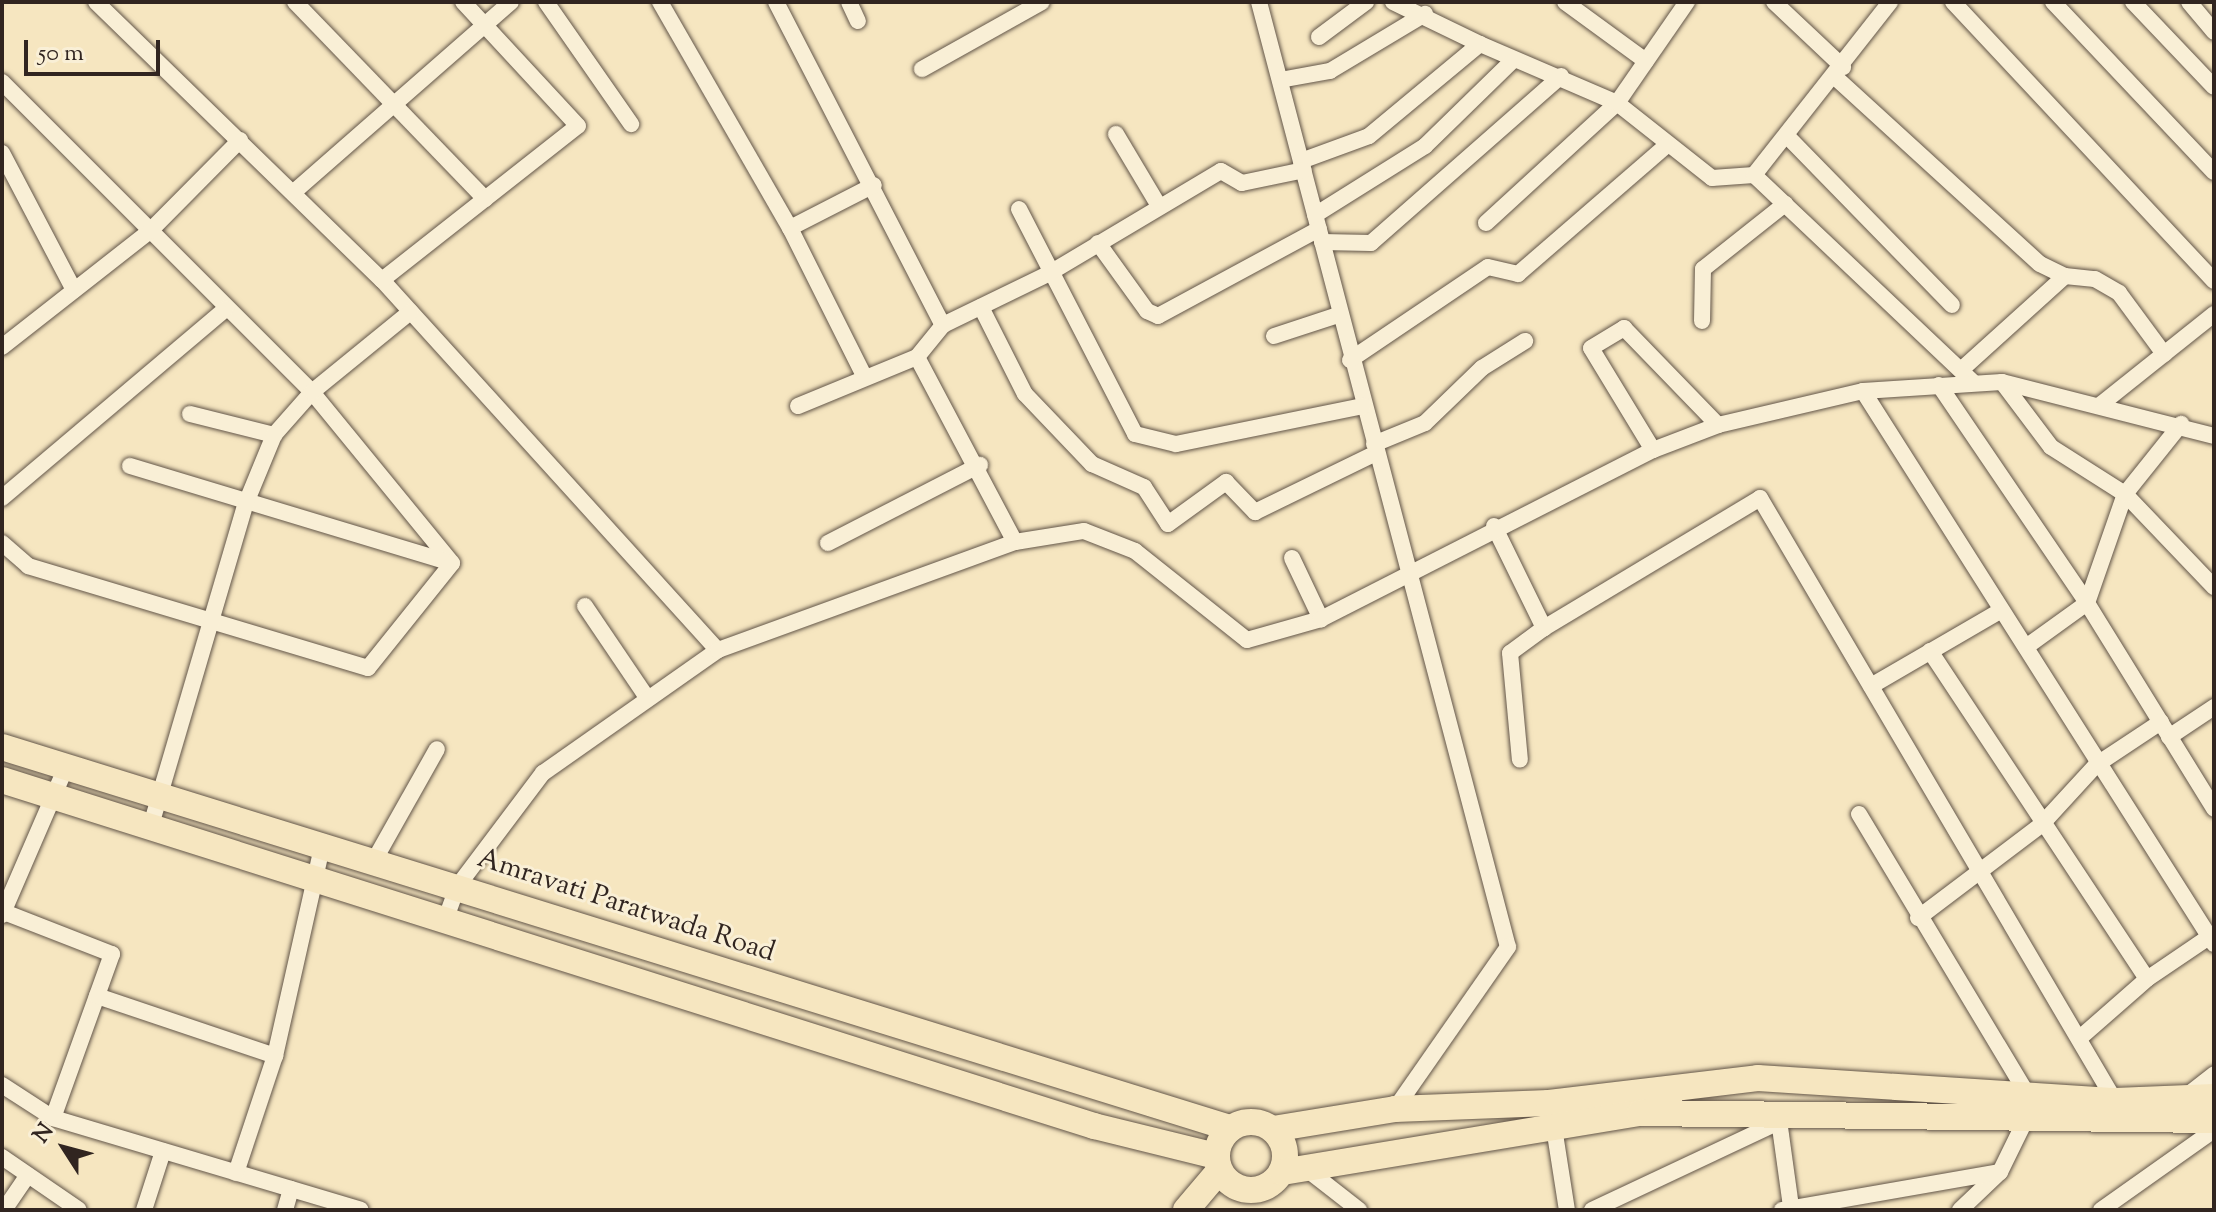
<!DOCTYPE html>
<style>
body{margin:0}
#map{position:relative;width:2216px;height:1212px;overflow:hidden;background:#f6e6c0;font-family:"Sorts Mill Goudy",serif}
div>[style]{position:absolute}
.roads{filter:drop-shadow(0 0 2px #625548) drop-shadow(0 0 2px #625548)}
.minor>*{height:16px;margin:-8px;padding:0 8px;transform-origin:8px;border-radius:8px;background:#f9efd6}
.primary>*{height:26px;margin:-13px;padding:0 13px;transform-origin:13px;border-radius:13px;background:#f6e6c0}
.primary>.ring{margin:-13px;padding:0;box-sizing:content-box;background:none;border:26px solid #f6e6c0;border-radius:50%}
span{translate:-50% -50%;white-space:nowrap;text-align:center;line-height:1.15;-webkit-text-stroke:6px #f9efd6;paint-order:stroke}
.street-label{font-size:28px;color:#312520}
.frame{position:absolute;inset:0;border:4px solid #312520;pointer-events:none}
.north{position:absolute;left:24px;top:1108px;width:80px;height:80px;-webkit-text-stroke:6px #f9efd6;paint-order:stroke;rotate:306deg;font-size:22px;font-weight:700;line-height:32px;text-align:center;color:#312520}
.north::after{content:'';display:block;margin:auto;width:28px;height:36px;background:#312520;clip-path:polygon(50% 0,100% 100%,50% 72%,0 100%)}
.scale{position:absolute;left:24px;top:40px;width:136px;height:36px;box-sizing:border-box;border:4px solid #312520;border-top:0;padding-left:10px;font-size:24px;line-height:28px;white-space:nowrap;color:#312520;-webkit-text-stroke:6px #f9efd6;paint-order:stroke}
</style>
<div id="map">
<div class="roads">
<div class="minor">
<div style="left:96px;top:2px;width:399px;rotate:44.2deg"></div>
<div style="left:382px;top:280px;width:500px;rotate:47.8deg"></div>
<div style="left:295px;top:2px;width:274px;rotate:46deg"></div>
<div style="left:546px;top:2px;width:149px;rotate:55.1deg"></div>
<div style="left:660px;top:2px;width:261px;rotate:60.1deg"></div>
<div style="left:790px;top:228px;width:165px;rotate:63.4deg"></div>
<div style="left:776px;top:2px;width:364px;rotate:62.7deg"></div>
<div style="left:849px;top:2px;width:21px;rotate:65deg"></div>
<div style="left:1259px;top:2px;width:977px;rotate:75.24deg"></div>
<div style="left:1508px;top:947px;width:198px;rotate:124.9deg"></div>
<div style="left:1393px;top:2px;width:97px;rotate:25.8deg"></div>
<div style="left:1565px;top:2px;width:100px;rotate:36.1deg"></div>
<div style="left:1774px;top:2px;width:95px;rotate:43.3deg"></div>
<div style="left:1953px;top:2px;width:382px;rotate:46.9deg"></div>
<div style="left:2053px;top:2px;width:234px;rotate:46.6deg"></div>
<div style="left:2133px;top:2px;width:117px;rotate:46.4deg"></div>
<div style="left:2189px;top:2px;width:39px;rotate:50deg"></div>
<div style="left:1319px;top:37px;width:59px;rotate:-36.7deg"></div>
<div style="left:922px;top:69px;width:137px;rotate:-29.2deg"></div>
<div style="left:1835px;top:77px;width:277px;rotate:42.4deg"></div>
<div style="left:2040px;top:264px;width:28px;rotate:26deg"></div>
<div style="left:2065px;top:276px;width:30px;rotate:6deg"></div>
<div style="left:2095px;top:279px;width:28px;rotate:30deg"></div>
<div style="left:2119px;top:293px;width:76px;rotate:53.6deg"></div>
<div style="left:1280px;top:80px;width:51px;rotate:-10.2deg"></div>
<div style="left:1330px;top:71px;width:111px;rotate:-31deg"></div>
<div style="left:2px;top:82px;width:438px;rotate:45deg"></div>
<div style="left:312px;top:392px;width:221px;rotate:50.7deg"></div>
<div style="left:1116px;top:134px;width:84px;rotate:59.2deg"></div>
<div style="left:1787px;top:136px;width:236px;rotate:45.7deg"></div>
<div style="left:2px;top:153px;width:155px;rotate:62.3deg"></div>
<div style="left:1301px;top:161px;width:72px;rotate:-20.2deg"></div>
<div style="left:1369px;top:136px;width:144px;rotate:-39.7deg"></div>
<div style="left:1480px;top:44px;width:149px;rotate:23.3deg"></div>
<div style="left:1617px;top:103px;width:121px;rotate:38.3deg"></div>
<div style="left:1712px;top:178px;width:42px;rotate:-4.1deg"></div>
<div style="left:1754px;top:175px;width:301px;rotate:43.4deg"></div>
<div style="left:1754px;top:175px;width:220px;rotate:-51.8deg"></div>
<div style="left:295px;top:191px;width:287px;rotate:-41.2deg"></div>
<div style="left:1019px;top:209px;width:253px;rotate:62.7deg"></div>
<div style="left:1135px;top:434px;width:42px;rotate:13.7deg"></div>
<div style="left:1176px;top:444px;width:191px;rotate:-11.5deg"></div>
<div style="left:1315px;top:215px;width:130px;rotate:-32.1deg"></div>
<div style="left:1425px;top:146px;width:120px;rotate:-44.3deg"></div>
<div style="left:1486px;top:223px;width:178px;rotate:-42.5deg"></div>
<div style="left:1617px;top:103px;width:123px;rotate:-55.3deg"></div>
<div style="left:790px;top:228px;width:94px;rotate:-27.1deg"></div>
<div style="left:1322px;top:242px;width:49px;rotate:1.2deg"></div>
<div style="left:1371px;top:243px;width:253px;rotate:-41.3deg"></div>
<div style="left:1098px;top:243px;width:84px;rotate:54.2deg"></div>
<div style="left:1147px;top:311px;width:12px;rotate:24deg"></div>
<div style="left:1158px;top:316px;width:183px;rotate:-28.4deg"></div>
<div style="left:382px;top:280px;width:249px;rotate:-38.2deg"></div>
<div style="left:578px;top:126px;width:169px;rotate:-132.8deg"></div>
<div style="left:981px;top:307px;width:97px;rotate:63.2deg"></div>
<div style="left:1025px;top:394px;width:97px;rotate:46.3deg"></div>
<div style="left:1092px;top:464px;width:57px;rotate:23.9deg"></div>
<div style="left:1144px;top:487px;width:44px;rotate:57deg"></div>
<div style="left:1168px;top:524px;width:72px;rotate:-35.9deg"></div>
<div style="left:1226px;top:482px;width:42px;rotate:46deg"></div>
<div style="left:1255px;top:512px;width:135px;rotate:-26deg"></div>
<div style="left:1702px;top:321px;width:52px;rotate:-88.9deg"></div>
<div style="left:1703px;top:269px;width:105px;rotate:-38.4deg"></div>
<div style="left:1274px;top:336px;width:67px;rotate:-18.2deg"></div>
<div style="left:2px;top:347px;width:188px;rotate:-38.1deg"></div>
<div style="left:150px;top:231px;width:128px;rotate:-45.3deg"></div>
<div style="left:917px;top:357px;width:209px;rotate:62.1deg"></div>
<div style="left:1350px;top:360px;width:166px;rotate:-34deg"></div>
<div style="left:1488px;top:267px;width:31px;rotate:13deg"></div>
<div style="left:1518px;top:274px;width:196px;rotate:-40.9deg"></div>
<div style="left:1961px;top:370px;width:140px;rotate:-42.1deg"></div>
<div style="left:2002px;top:382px;width:81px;rotate:53deg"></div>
<div style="left:2051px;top:447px;width:88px;rotate:32.4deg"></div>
<div style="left:2125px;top:494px;width:129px;rotate:46.3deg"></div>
<div style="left:1939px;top:385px;width:263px;rotate:55.8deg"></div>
<div style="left:2087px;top:603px;width:242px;rotate:58.3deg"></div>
<div style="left:1863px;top:391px;width:655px;rotate:57.6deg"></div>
<div style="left:2100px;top:405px;width:146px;rotate:-38.6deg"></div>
<div style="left:798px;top:406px;width:129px;rotate:-22.4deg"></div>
<div style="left:917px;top:357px;width:41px;rotate:-50.9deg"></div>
<div style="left:943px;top:325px;width:117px;rotate:-25.9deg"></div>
<div style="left:1048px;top:274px;width:201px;rotate:-30.8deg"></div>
<div style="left:1221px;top:171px;width:24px;rotate:30deg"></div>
<div style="left:1242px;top:183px;width:63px;rotate:-11.8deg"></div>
<div style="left:190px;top:414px;width:87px;rotate:14deg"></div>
<div style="left:1374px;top:444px;width:55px;rotate:-22.4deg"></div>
<div style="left:1425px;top:423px;width:79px;rotate:-44deg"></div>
<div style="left:1482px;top:368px;width:51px;rotate:-32.1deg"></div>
<div style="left:1653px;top:450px;width:119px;rotate:-121.3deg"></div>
<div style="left:1591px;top:348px;width:39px;rotate:-31deg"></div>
<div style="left:1624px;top:328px;width:135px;rotate:45.9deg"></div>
<div style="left:130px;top:466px;width:336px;rotate:16.8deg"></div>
<div style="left:2px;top:498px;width:293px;rotate:-40.2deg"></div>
<div style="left:1494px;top:526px;width:114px;rotate:63.9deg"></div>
<div style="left:1544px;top:628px;width:42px;rotate:143.7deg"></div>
<div style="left:1510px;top:653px;width:107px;rotate:84.7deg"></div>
<div style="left:2px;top:543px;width:35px;rotate:41deg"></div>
<div style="left:28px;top:566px;width:355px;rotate:16.7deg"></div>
<div style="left:368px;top:668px;width:134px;rotate:-51.3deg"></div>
<div style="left:828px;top:543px;width:171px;rotate:-27.2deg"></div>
<div style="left:1292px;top:558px;width:68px;rotate:64.6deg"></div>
<div style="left:585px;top:606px;width:112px;rotate:55.9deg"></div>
<div style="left:1544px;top:628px;width:252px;rotate:-31deg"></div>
<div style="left:1760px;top:498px;width:700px;rotate:59.51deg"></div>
<div style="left:2026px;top:647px;width:75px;rotate:-35.8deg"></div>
<div style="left:2087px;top:603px;width:115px;rotate:-70.8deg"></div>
<div style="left:2125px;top:494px;width:90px;rotate:-51.3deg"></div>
<div style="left:1930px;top:651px;width:393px;rotate:56.5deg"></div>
<div style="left:1871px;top:686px;width:149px;rotate:-30.2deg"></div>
<div style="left:2169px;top:737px;width:54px;rotate:-33.7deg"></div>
<div style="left:1859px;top:814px;width:328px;rotate:59deg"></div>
<div style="left:2028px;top:1095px;width:26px;rotate:97deg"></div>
<div style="left:2025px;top:1121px;width:57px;rotate:116.1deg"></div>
<div style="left:2000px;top:1172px;width:55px;rotate:136.5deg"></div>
<div style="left:151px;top:825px;width:336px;rotate:-73.6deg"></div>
<div style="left:246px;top:503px;width:74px;rotate:-67.6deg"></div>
<div style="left:274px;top:435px;width:57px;rotate:-48.5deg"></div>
<div style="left:312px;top:392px;width:127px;rotate:-39.2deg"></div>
<div style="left:375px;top:859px;width:126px;rotate:-60.6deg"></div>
<div style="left:4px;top:912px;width:116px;rotate:21.3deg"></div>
<div style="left:112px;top:954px;width:174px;rotate:109.8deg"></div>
<div style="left:2px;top:915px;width:163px;rotate:-66.6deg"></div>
<div style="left:446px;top:918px;width:33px;rotate:-70deg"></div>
<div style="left:457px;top:887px;width:143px;rotate:-53deg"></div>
<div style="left:543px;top:773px;width:214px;rotate:-35.1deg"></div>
<div style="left:718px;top:650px;width:316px;rotate:-20deg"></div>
<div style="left:1015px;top:542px;width:70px;rotate:-9.1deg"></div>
<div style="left:1084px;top:531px;width:55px;rotate:21.4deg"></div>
<div style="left:1135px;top:551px;width:143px;rotate:38.5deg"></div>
<div style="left:1247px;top:640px;width:77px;rotate:-15.8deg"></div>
<div style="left:1321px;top:619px;width:373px;rotate:-27deg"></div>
<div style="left:1653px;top:450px;width:70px;rotate:-21deg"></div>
<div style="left:1718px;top:425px;width:149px;rotate:-13.2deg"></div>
<div style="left:1863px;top:391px;width:139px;rotate:-3.7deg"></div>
<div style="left:2002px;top:382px;width:219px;rotate:14.3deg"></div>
<div style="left:1918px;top:918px;width:154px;rotate:-37.1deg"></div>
<div style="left:2041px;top:825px;width:81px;rotate:-47.5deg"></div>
<div style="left:2096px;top:765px;width:78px;rotate:-33.5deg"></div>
<div style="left:97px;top:996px;width:188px;rotate:18.6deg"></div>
<div style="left:2082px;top:1036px;width:86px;rotate:-41.2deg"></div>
<div style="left:2147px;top:979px;width:75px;rotate:-34.1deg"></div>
<div style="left:2px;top:1085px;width:61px;rotate:32.9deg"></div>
<div style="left:53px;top:1118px;width:321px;rotate:16.6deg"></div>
<div style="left:2185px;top:1097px;width:37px;rotate:-38deg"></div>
<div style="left:1778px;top:1113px;width:95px;rotate:82.1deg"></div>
<div style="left:1553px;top:1121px;width:90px;rotate:81.1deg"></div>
<div style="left:2px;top:1157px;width:93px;rotate:34.5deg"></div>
<div style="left:1304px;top:1167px;width:70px;rotate:38deg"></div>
<div style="left:236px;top:1173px;width:123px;rotate:-71.6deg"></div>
<div style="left:275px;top:1056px;width:218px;rotate:-77.3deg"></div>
<div style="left:4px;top:1210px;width:42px;rotate:-55.6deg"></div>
<div style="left:144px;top:1210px;width:62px;rotate:-72.1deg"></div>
<div style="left:285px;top:1210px;width:22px;rotate:-74deg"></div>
<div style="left:1592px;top:1210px;width:207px;rotate:-25.2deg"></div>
<div style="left:1782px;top:1210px;width:221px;rotate:-9.9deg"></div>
<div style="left:2101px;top:1210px;width:138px;rotate:-35.3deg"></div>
</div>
<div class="primary">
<div style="left:2px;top:747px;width:1286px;rotate:17.24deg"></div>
<div style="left:2px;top:780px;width:1146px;rotate:17.58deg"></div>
<div style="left:1094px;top:1126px;width:126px;rotate:13.8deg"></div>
<div class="ring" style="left:1217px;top:1122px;width:42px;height:42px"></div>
<div style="left:1273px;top:1129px;width:124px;rotate:-9.3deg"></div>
<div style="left:1395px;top:1109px;width:154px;rotate:-2.2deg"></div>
<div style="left:1549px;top:1103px;width:210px;rotate:-6.8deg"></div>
<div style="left:1758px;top:1078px;width:358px;rotate:3.7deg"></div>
<div style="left:2115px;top:1101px;width:99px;rotate:-2.3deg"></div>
<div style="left:1282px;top:1172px;width:363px;rotate:-9.4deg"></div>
<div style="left:1640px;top:1113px;width:574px;rotate:0.7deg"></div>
<div style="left:1186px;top:1210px;width:51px;rotate:-49.8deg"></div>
</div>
</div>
<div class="street-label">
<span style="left:626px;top:906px;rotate:18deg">Amravati Paratwada Road</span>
</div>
<div class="frame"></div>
<div class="north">N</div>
<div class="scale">50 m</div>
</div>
